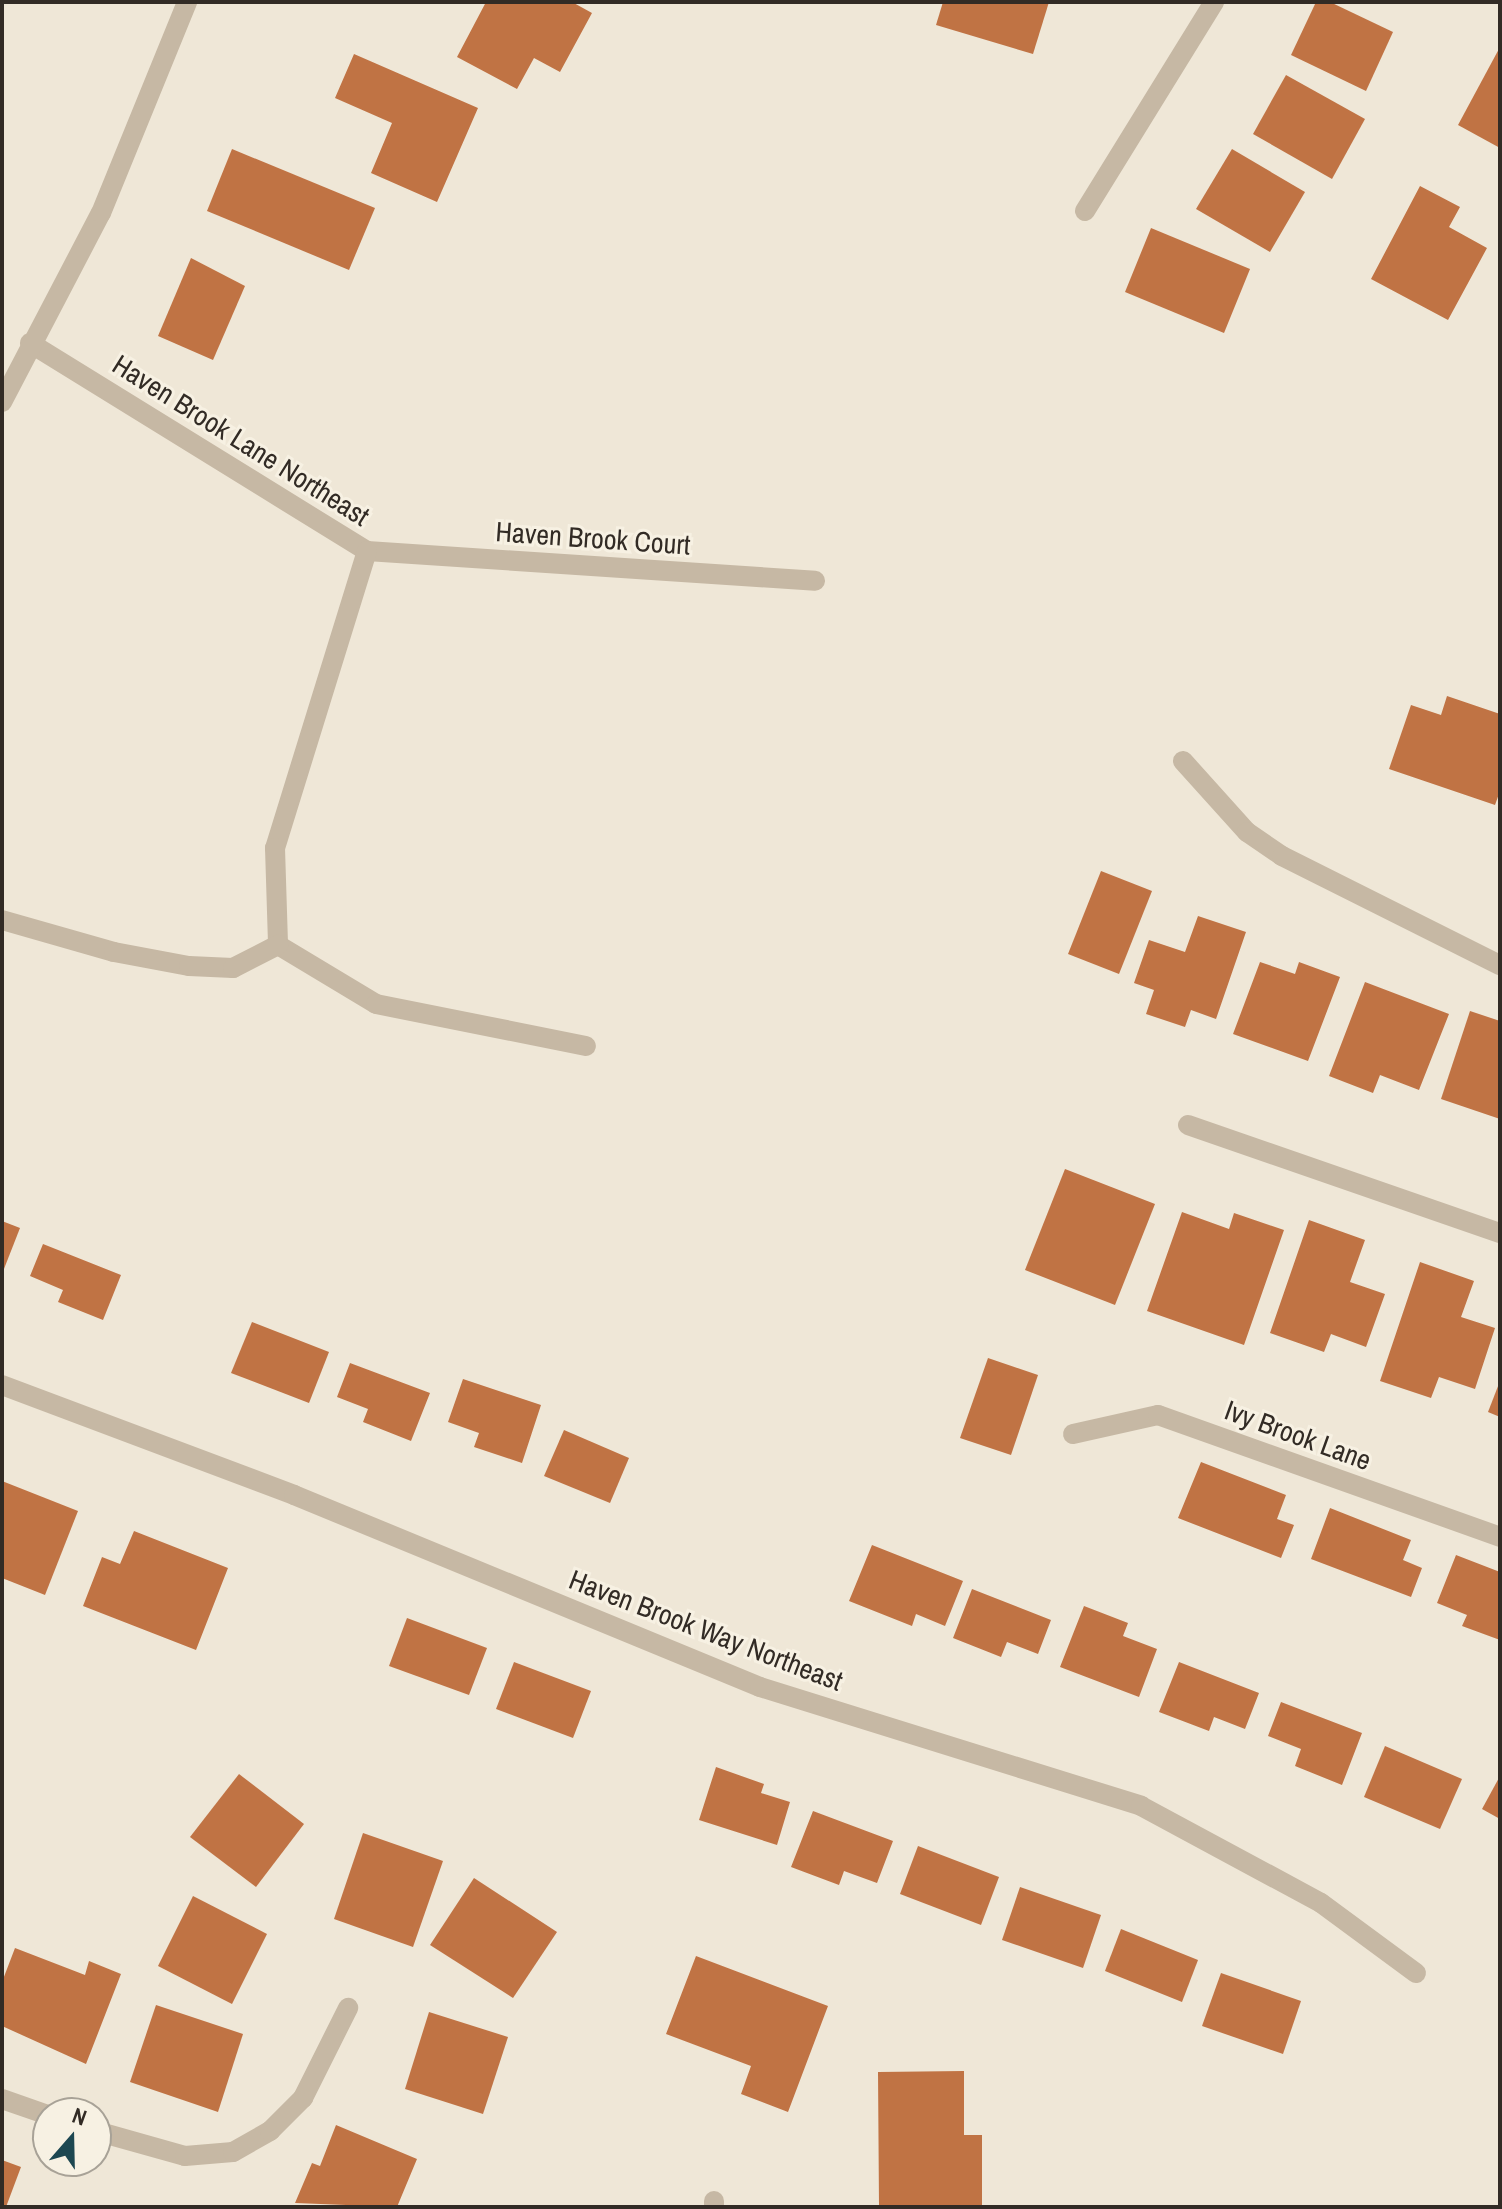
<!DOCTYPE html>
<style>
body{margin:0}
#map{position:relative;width:1502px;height:2209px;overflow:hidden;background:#efe7d7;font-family:"Archivo Narrow",sans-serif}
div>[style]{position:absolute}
.building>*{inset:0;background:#c07344}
.minor>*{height:20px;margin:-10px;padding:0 10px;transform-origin:10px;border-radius:10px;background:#c6b8a4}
span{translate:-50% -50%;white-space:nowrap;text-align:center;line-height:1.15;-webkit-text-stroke:6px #f7f1e3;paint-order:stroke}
.street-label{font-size:28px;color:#322b25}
.frame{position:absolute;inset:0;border:4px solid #322b25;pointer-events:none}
.north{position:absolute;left:32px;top:2097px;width:80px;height:80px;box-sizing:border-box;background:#f7f1e3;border:2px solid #a8a297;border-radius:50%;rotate:20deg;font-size:22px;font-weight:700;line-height:32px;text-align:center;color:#322b25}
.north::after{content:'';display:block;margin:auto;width:28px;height:36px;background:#1d4751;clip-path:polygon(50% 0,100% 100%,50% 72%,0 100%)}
</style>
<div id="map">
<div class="building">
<div style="clip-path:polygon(486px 2px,572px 2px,592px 13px,560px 72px,534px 58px,517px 89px,457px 57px)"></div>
<div style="clip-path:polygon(943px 2px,1049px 2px,1033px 54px,936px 25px)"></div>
<div style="clip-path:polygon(1316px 2px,1330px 2px,1393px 32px,1366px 91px,1291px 55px)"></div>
<div style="clip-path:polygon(1500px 47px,1500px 148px,1458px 125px)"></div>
<div style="clip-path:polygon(354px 54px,478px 108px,437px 202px,371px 173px,392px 123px,335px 98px)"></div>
<div style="clip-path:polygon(1286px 75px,1365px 119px,1332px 179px,1253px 134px)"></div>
<div style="clip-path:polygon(232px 149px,375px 208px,349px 270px,207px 211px)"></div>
<div style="clip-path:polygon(1232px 149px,1305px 192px,1270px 252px,1196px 209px)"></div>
<div style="clip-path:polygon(1420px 186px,1460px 207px,1449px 227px,1487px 248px,1448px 320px,1371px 279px)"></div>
<div style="clip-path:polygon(1151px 228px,1250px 269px,1224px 333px,1125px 292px)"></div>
<div style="clip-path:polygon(191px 258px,245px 286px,213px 360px,158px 336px)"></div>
<div style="clip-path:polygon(1447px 696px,1500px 714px,1500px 791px,1495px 805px,1389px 769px,1411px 705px,1441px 715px)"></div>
<div style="clip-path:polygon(1101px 871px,1152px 891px,1119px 974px,1068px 954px)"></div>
<div style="clip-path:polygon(1198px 916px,1246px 932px,1216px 1019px,1191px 1010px,1185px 1027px,1146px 1014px,1154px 990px,1134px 983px,1149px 940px,1185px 952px)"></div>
<div style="clip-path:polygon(1260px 962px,1295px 974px,1299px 962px,1340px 977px,1308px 1061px,1233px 1034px)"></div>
<div style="clip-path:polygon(1365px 982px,1449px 1014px,1419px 1090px,1380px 1075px,1373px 1093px,1329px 1076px)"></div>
<div style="clip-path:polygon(1470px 1011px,1500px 1021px,1500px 1119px,1441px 1099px)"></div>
<div style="clip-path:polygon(1065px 1169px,1155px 1204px,1115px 1305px,1025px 1270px)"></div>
<div style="clip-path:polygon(1182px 1212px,1229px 1229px,1234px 1213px,1284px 1230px,1244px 1345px,1147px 1311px)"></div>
<div style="clip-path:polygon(1309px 1220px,1365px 1240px,1350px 1282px,1385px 1294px,1366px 1347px,1331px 1334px,1324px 1352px,1270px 1333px)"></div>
<div style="clip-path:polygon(2px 1221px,20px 1228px,2px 1274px)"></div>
<div style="clip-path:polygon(43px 1244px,121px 1275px,103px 1320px,58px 1302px,63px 1290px,30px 1276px)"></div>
<div style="clip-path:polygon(1420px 1262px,1474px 1281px,1461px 1317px,1495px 1328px,1475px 1389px,1439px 1377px,1431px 1398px,1380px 1381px)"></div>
<div style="clip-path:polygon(252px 1322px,329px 1352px,309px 1403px,231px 1373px)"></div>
<div style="clip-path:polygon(988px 1358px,1038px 1375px,1011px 1455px,960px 1438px)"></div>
<div style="clip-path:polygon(350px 1363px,430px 1393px,411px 1441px,363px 1422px,368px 1409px,337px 1397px)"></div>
<div style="clip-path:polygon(463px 1379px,541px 1405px,522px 1463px,474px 1447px,479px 1433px,448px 1422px)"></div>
<div style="clip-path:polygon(1500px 1381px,1500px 1417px,1488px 1412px)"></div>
<div style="clip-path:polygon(564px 1430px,629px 1458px,610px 1503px,544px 1476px)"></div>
<div style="clip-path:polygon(1201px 1462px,1286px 1495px,1277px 1519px,1294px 1525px,1281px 1558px,1178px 1518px)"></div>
<div style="clip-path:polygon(2px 1481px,78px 1511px,45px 1595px,2px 1578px)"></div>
<div style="clip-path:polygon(1330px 1508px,1411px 1540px,1403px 1560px,1422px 1568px,1411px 1597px,1311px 1559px)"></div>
<div style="clip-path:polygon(134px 1531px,228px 1568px,196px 1650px,83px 1606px,102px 1557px,120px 1564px)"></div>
<div style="clip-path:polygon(872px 1545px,963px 1581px,945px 1626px,916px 1614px,912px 1626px,849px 1601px)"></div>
<div style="clip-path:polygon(1456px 1555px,1500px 1572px,1500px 1640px,1462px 1626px,1467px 1615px,1437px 1603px)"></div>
<div style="clip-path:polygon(972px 1589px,1051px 1620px,1038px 1654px,1007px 1642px,1001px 1657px,953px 1638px)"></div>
<div style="clip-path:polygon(1084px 1606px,1128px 1623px,1123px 1636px,1157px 1649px,1139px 1697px,1060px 1667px)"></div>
<div style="clip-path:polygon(407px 1618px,487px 1648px,469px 1695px,389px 1666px)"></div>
<div style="clip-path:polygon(514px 1662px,591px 1691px,573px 1738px,496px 1709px)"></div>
<div style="clip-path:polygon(1179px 1662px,1259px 1693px,1245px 1729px,1214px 1717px,1209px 1731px,1159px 1712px)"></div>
<div style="clip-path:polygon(1281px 1702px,1362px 1733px,1342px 1785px,1295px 1766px,1301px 1749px,1268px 1736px)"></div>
<div style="clip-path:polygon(1385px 1746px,1462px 1779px,1440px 1829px,1364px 1797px)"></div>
<div style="clip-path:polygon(716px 1767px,764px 1784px,761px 1793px,790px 1802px,777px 1845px,699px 1820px)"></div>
<div style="clip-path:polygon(239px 1774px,304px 1824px,256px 1887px,190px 1837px)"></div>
<div style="clip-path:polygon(1500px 1776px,1500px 1819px,1482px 1809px)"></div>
<div style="clip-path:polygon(813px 1811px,893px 1841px,877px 1883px,844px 1871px,839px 1885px,791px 1867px)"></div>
<div style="clip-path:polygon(363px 1833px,443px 1861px,413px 1947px,334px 1919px)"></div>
<div style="clip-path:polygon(918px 1846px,999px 1877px,981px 1925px,900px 1894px)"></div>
<div style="clip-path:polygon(474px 1878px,557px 1932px,513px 1998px,430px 1945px)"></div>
<div style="clip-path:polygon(1020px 1887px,1101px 1915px,1083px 1968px,1002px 1940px)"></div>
<div style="clip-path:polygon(193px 1896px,267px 1934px,232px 2004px,158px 1966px)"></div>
<div style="clip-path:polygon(1121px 1929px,1198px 1960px,1182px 2002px,1105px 1971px)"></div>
<div style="clip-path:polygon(15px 1948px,85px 1975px,89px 1961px,121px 1974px,86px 2064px,2px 2026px,2px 1982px)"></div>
<div style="clip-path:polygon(696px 1956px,828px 2006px,788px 2112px,741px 2094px,751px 2066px,666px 2034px)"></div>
<div style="clip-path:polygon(1221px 1973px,1301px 2001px,1283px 2054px,1202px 2026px)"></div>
<div style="clip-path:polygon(156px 2005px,243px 2034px,218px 2112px,130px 2082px)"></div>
<div style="clip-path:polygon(429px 2012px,508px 2037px,483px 2114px,405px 2089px)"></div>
<div style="clip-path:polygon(964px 2071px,964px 2135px,982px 2135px,982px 2207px,879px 2207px,878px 2072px)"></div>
<div style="clip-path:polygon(336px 2125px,417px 2159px,397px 2207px,295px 2203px,312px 2163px,320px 2166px)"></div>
<div style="clip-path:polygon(2px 2160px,21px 2167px,6px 2207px,2px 2207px)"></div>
</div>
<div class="minor">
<div style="left:1085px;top:211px;width:246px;rotate:-58.3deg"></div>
<div style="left:30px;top:343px;width:396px;rotate:31.7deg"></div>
<div style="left:367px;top:551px;width:449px;rotate:3.8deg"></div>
<div style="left:2px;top:402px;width:213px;rotate:-62.4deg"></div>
<div style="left:101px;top:213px;width:228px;rotate:-67.8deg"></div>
<div style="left:367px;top:551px;width:311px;rotate:107.2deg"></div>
<div style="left:275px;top:848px;width:97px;rotate:88.2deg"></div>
<div style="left:278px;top:945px;width:114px;rotate:31deg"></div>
<div style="left:376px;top:1004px;width:214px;rotate:11.3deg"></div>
<div style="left:1183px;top:761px;width:96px;rotate:48deg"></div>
<div style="left:1247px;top:832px;width:42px;rotate:34.4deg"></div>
<div style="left:1282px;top:856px;width:244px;rotate:26.6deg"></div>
<div style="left:2px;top:920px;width:116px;rotate:15.9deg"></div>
<div style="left:114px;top:952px;width:76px;rotate:10.6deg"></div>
<div style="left:189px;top:966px;width:44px;rotate:2.6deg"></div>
<div style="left:233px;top:968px;width:51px;rotate:-27.1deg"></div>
<div style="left:1188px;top:1125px;width:330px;rotate:19.1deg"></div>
<div style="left:2px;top:1385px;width:312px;rotate:20.6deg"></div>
<div style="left:294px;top:1495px;width:504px;rotate:22.39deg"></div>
<div style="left:760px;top:1687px;width:399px;rotate:17.3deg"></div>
<div style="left:1141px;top:1806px;width:204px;rotate:28.3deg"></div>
<div style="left:1321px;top:1903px;width:118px;rotate:36.4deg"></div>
<div style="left:1073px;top:1434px;width:87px;rotate:-12.6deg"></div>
<div style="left:1158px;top:1415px;width:363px;rotate:19.6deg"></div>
<div style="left:2px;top:2099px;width:49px;rotate:19.2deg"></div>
<div style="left:96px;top:2131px;width:92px;rotate:15.7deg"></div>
<div style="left:185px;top:2156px;width:48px;rotate:-4.8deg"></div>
<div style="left:233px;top:2152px;width:43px;rotate:-29.6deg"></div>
<div style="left:270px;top:2131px;width:47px;rotate:-45deg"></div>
<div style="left:303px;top:2098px;width:101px;rotate:-63.4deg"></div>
<div style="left:714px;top:2207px;width:6px;rotate:-90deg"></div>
</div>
<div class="street-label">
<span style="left:241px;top:440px;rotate:32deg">Haven Brook Lane Northeast</span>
<span style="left:593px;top:538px;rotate:4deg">Haven Brook Court</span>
<span style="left:1298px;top:1435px;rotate:20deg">Ivy Brook Lane</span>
<span style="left:706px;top:1630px;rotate:21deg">Haven Brook Way Northeast</span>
</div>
<div class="frame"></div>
<div class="north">N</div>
</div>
